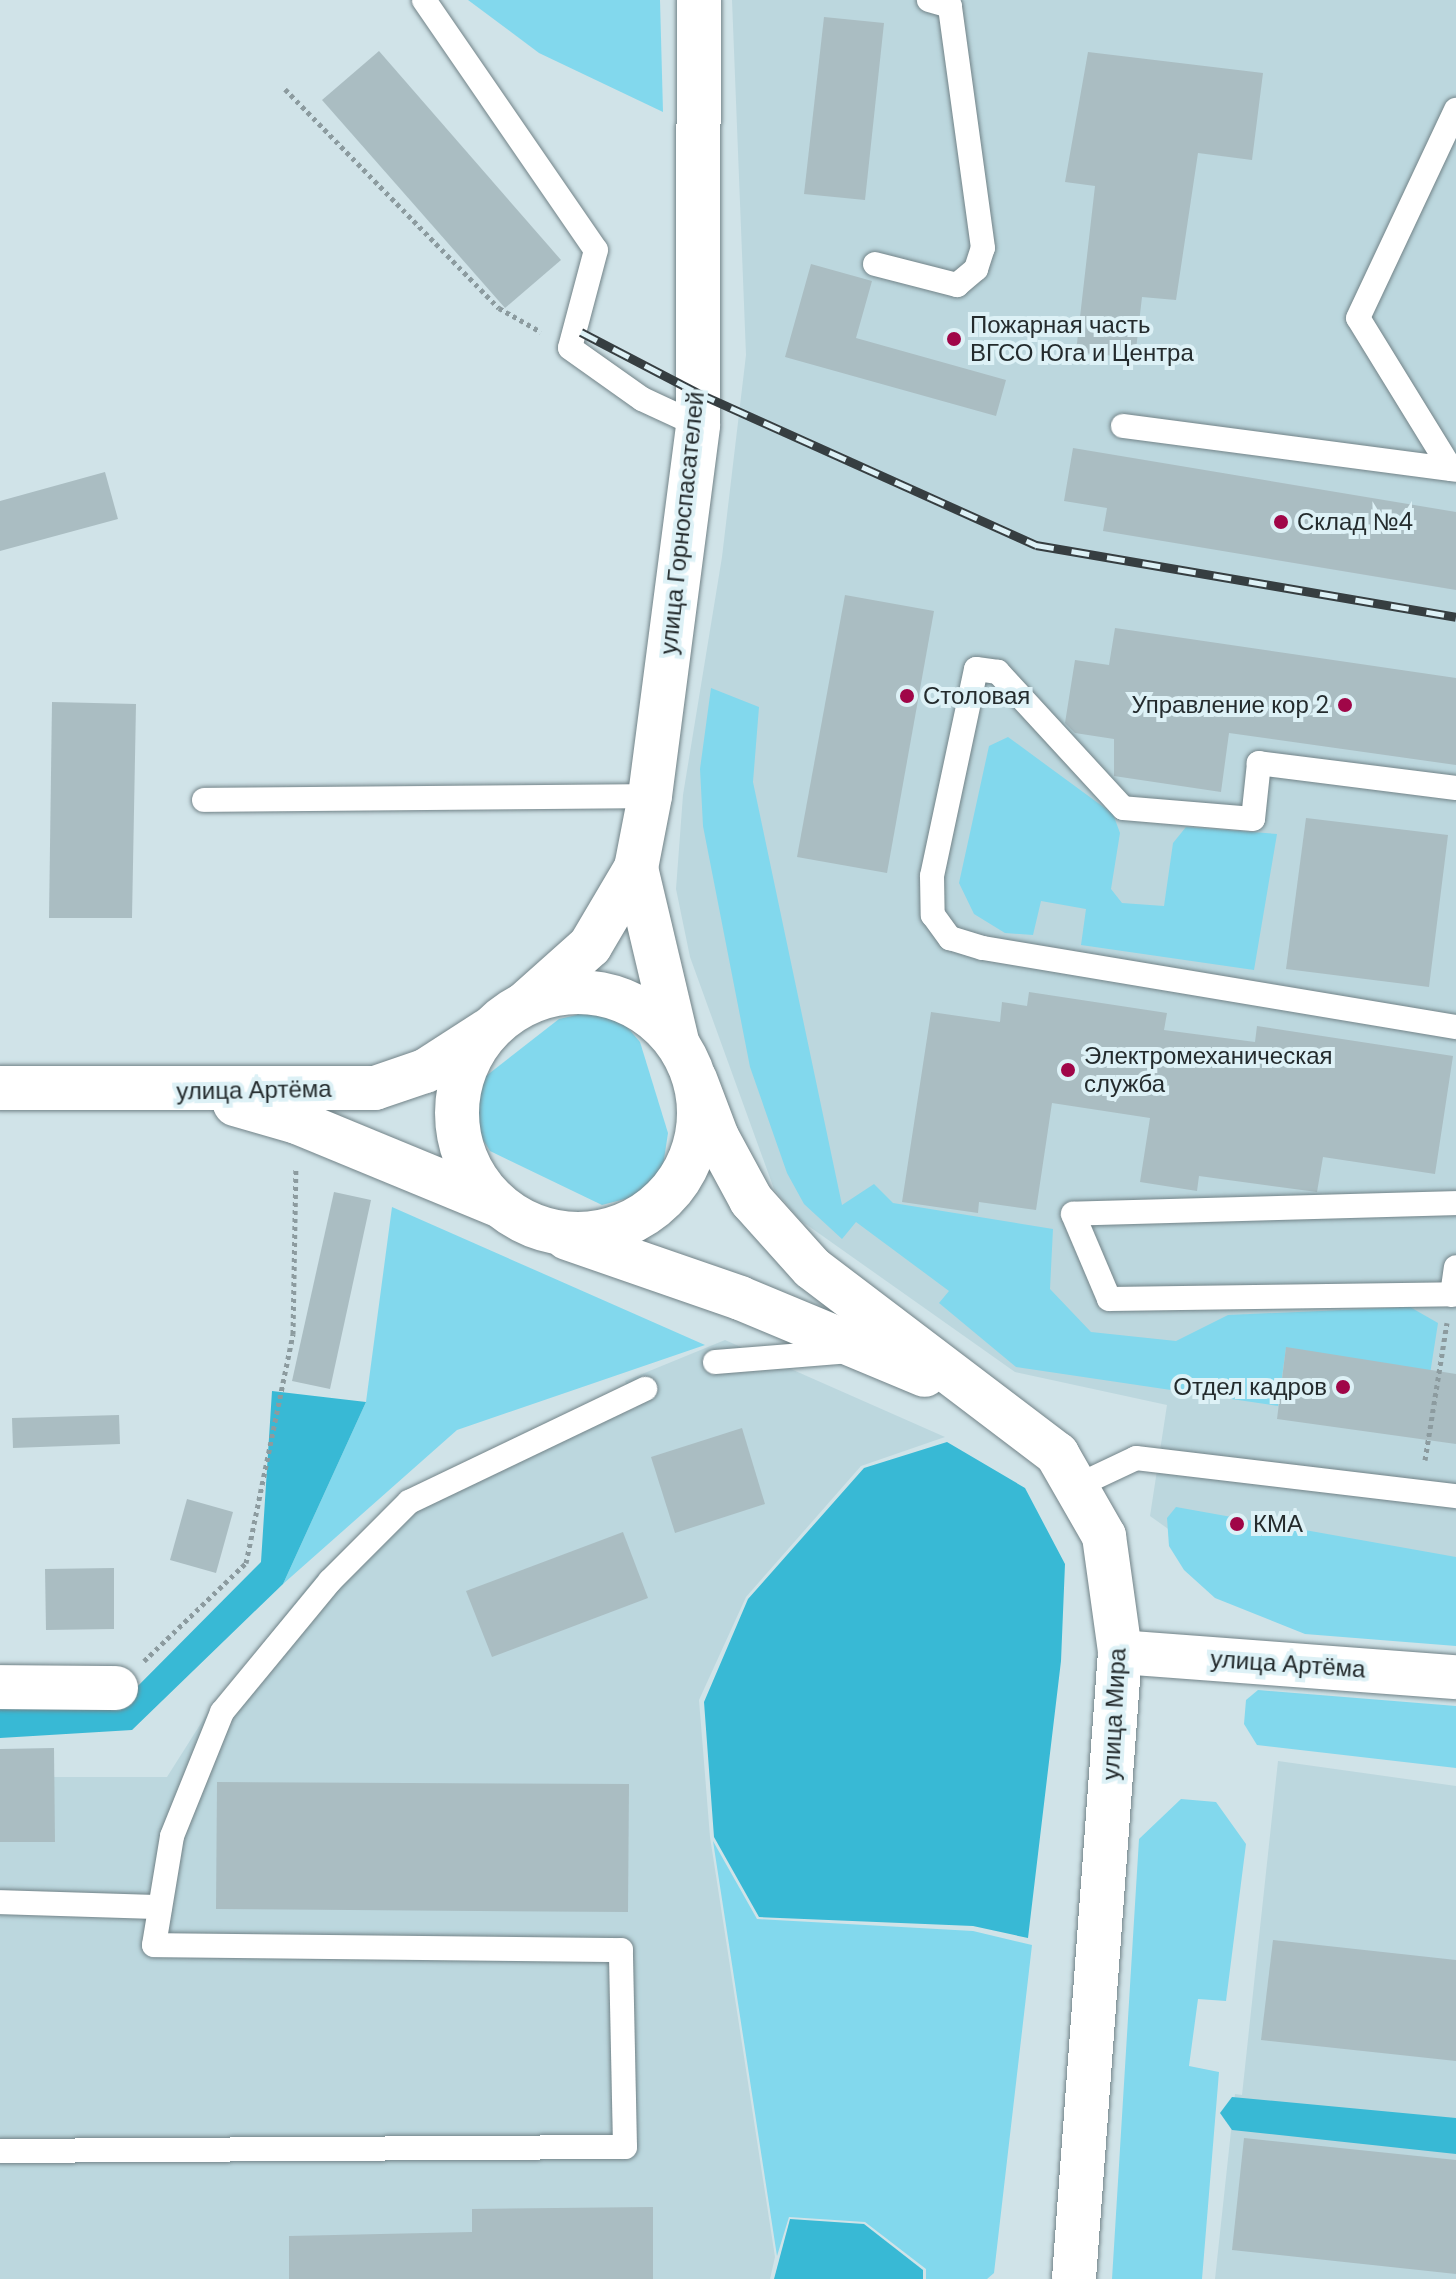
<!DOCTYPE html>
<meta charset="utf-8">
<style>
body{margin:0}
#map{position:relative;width:1456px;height:2279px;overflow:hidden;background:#d0e3e8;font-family:"DM Sans",sans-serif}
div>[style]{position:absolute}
.built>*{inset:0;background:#bcd7de}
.green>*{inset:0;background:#82d8ed}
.forest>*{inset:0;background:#38b9d5}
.building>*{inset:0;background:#aabdc2}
.path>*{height:5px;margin-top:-2.5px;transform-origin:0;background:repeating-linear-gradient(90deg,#8c9b9f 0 4px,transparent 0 8px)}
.roads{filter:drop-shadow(0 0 2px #728388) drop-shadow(0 0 2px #728388)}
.lane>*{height:24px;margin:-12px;padding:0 12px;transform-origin:12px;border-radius:12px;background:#fff}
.street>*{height:44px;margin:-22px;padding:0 22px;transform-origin:22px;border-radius:22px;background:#fff}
.secondary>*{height:44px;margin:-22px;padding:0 22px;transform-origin:22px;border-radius:22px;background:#fff}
.secondary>.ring{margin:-22px;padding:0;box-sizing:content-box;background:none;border:44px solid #fff;border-radius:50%}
.rail>*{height:9px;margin-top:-4.5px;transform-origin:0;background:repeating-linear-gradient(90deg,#ddf1f6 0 18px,#363e41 0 36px);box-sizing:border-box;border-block:2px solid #363e41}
.dots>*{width:22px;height:22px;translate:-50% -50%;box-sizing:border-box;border:4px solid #ddf1f6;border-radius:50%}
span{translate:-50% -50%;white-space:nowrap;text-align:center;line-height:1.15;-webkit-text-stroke:8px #ddf1f6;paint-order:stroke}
.poi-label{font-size:24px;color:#242b2d}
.left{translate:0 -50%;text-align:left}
.right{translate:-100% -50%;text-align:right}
.street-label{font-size:24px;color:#242b2d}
</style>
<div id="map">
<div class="built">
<div style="clip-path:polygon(732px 0,1456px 0,1456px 1614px,1286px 1613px,1150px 1516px,1167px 1405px,1015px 1372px,800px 1220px,774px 1189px,690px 957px,676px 889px,683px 795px,722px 557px,746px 355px)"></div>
<div style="clip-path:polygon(725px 1340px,945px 1437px,861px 1466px,746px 1597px,699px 1700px,710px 1837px,775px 2257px,770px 2279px,0 2279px,0 1777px,167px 1777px,210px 1709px,316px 1576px,400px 1494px,636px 1408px,625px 1381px)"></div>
<div style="clip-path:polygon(1278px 1761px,1456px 1786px,1456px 2279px,1215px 2279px,1235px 2094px,1242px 2095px)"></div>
</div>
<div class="green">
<div style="clip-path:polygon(468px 0,660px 0,663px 112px,539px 53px)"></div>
<div style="clip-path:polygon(711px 688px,759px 707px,753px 782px,842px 1205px,874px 1184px,893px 1203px,1053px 1229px,1050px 1289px,1091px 1332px,1176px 1341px,1228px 1315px,1410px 1307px,1438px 1323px,1423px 1419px,1286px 1348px,1278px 1406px,1016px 1367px,939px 1303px,949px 1291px,856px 1222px,842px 1239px,804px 1204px,787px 1173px,750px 1067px,703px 826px,700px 769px)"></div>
<div style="clip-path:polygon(1008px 737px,1113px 814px,1120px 833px,1111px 889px,1122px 903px,1164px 906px,1173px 843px,1186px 827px,1277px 834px,1254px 970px,1081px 945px,1086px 909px,1041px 901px,1033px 935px,1005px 933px,974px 914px,959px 883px,989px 746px)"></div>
<div style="clip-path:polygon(590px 1012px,622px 1021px,640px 1042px,668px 1133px,663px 1166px,644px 1194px,602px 1205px,490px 1151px,474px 1125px,472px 1102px,486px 1076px,559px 1019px)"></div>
<div style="clip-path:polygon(392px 1207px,705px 1345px,457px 1430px,283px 1584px,366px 1402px)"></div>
<div style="clip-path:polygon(1176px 1507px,1456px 1557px,1456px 1646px,1305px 1634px,1215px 1598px,1184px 1570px,1169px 1546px,1167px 1518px)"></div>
<div style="clip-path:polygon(1258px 1690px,1456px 1706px,1456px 1768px,1257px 1745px,1244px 1724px,1246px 1700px)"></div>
<div style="clip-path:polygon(1181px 1799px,1216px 1802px,1246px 1844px,1226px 2001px,1198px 1999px,1189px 2066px,1219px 2072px,1202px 2279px,1112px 2279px,1139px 1839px)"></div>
<div style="clip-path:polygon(713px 1841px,757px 1919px,973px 1931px,1032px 1945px,994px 2273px,987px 2279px,926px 2279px,926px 2269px,865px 2222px,789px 2217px,777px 2256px)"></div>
</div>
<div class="forest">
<div style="clip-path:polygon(272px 1391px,366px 1402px,283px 1584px,132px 1730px,0 1738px,0 1707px,121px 1703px,261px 1562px)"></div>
<div style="clip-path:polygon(947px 1442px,1025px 1488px,1065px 1564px,1061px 1661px,1028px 1938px,973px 1926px,759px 1917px,714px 1837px,704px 1702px,748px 1599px,864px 1468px)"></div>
<div style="clip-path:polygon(1232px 2097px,1456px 2118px,1456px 2154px,1232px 2130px,1220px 2113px)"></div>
<div style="clip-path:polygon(790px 2219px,864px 2224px,923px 2270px,923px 2279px,774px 2279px)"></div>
</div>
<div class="building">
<div style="clip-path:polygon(824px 17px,884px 23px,865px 200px,804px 194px)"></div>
<div style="clip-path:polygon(379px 51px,561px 260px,505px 308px,322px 100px)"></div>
<div style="clip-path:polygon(1088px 52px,1263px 73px,1252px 160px,1198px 153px,1176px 300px,1142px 297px,1135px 358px,1076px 352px,1095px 186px,1065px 182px)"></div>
<div style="clip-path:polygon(811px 264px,872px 281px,856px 338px,1006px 380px,996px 416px,785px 357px)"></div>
<div style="clip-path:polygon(1073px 448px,1456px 512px,1456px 590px,1103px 531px,1107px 508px,1064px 501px)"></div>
<div style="clip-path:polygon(105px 472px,118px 519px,0 551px,0 501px)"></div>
<div style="clip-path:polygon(845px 595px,934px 611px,887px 873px,797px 857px)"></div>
<div style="clip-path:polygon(1115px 628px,1456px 678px,1456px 765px,1229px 733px,1221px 792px,1114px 776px,1114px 739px,1075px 733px,1065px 723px,1075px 660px,1109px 665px)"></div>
<div style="clip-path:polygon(52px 702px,136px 704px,132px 918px,49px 918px)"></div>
<div style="clip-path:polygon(1306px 818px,1448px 835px,1429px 987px,1286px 969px)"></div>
<div style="clip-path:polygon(1029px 992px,1167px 1013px,1164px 1030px,1255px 1042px,1257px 1026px,1453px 1056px,1435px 1174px,1323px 1157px,1317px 1192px,1199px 1176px,1197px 1191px,1140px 1182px,1150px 1118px,1052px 1103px,1036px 1210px,979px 1202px,978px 1213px,902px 1202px,931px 1012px,1000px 1022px,1002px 1002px,1027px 1006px)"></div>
<div style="clip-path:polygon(334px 1192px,371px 1200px,330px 1389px,292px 1381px)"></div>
<div style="clip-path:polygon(1286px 1347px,1456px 1374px,1456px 1444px,1277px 1419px)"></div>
<div style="clip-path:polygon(119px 1415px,120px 1444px,13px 1448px,12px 1418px)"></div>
<div style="clip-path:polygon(742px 1428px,765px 1504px,675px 1533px,651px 1457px)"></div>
<div style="clip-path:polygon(187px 1499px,233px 1512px,216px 1573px,170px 1560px)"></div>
<div style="clip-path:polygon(623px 1532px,648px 1598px,492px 1657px,466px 1591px)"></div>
<div style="clip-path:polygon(114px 1568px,114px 1629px,46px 1630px,45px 1569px)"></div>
<div style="clip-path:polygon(54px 1748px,55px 1842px,0 1842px,0 1749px)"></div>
<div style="clip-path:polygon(217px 1782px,629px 1784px,628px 1912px,216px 1909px)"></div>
<div style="clip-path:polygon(1273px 1940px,1456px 1960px,1456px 2061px,1261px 2040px)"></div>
<div style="clip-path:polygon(1244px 2138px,1456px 2160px,1456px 2274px,1232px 2250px)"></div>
<div style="clip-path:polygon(653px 2207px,653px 2279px,289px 2279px,289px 2236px,472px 2232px,472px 2209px)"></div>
</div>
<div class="path">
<div style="left:285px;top:89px;width:306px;rotate:45.7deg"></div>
<div style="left:499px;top:308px;width:48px;rotate:29.7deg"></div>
<div style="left:1425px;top:1460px;width:139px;rotate:-80.9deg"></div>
<div style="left:144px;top:1661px;width:141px;rotate:-43.9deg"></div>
<div style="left:246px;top:1563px;width:234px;rotate:-78.4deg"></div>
<div style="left:293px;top:1334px;width:167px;rotate:-89deg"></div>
</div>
<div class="roads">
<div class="lane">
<div style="left:424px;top:0;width:303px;rotate:55.5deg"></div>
<div style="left:596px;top:250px;width:101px;rotate:104.9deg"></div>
<div style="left:570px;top:348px;width:88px;rotate:35.3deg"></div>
<div style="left:642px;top:399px;width:62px;rotate:24.9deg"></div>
<div style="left:875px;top:264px;width:85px;rotate:14.4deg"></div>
<div style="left:957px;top:285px;width:25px;rotate:-40deg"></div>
<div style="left:976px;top:269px;width:22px;rotate:-72deg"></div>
<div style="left:983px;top:248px;width:244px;rotate:-97.8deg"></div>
<div style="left:950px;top:6px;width:22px;rotate:-164deg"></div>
<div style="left:1123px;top:426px;width:336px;rotate:7.5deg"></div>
<div style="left:1451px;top:469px;width:177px;rotate:-121.6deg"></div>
<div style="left:1358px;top:318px;width:230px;rotate:-64.8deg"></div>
<div style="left:1456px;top:788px;width:199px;rotate:-172.8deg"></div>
<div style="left:1259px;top:763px;width:56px;rotate:96.1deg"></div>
<div style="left:1253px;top:819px;width:130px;rotate:-175.2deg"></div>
<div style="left:1123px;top:808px;width:185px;rotate:-132.6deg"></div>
<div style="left:998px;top:672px;width:22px;rotate:-172deg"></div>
<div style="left:976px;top:669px;width:212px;rotate:102deg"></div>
<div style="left:932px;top:876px;width:39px;rotate:89deg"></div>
<div style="left:933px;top:915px;width:29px;rotate:54deg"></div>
<div style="left:950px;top:938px;width:34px;rotate:17deg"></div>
<div style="left:983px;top:948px;width:480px;rotate:9.5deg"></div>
<div style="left:204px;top:800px;width:446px;rotate:-0.5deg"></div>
<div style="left:1456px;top:1203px;width:383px;rotate:178.4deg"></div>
<div style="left:1073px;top:1214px;width:92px;rotate:67deg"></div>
<div style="left:1109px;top:1299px;width:347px;rotate:-0.8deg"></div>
<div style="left:1452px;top:1295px;width:28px;rotate:-82deg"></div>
<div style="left:715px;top:1362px;width:136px;rotate:-4.6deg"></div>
<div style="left:1079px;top:1485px;width:63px;rotate:-25.3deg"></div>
<div style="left:1136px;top:1458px;width:322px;rotate:6.8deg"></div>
<div style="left:0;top:1902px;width:160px;rotate:1.8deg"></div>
<div style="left:0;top:2151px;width:625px;rotate:-0.37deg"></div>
<div style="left:625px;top:2147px;width:197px;rotate:-91.2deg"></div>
<div style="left:621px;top:1950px;width:467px;rotate:-179.4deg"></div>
<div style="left:154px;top:1945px;width:110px;rotate:-80.6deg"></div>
<div style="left:172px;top:1836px;width:134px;rotate:-68deg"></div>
<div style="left:222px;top:1712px;width:170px;rotate:-50.5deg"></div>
<div style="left:330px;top:1581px;width:112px;rotate:-45deg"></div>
<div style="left:409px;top:1502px;width:262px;rotate:-25.6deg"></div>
</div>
<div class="street">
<div style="left:0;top:1687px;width:116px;rotate:0.5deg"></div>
</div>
<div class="secondary">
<div style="left:636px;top:868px;width:178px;rotate:76.7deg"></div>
<div class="ring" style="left:457px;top:992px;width:198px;height:198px"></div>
<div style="left:526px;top:1003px;width:86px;rotate:-41.7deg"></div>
<div style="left:590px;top:946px;width:91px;rotate:-59.5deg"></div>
<div style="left:636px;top:868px;width:73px;rotate:-79deg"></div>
<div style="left:650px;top:796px;width:374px;rotate:-82.6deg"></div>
<div style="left:698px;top:425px;width:425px;rotate:-89.9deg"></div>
<div style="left:695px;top:1079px;width:62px;rotate:69.2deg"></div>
<div style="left:717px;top:1137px;width:72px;rotate:61.6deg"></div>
<div style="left:751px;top:1200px;width:91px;rotate:48.1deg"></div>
<div style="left:812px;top:1268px;width:308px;rotate:37.2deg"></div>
<div style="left:1057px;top:1454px;width:95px;rotate:60.2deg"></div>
<div style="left:1104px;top:1536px;width:117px;rotate:82.1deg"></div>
<div style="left:1120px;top:1652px;width:629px;rotate:94.2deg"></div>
<div style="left:0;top:1088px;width:375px"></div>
<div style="left:375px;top:1088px;width:53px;rotate:-18.8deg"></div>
<div style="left:425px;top:1071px;width:74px;rotate:-32.8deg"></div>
<div style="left:235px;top:1104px;width:65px;rotate:16.2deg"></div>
<div style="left:297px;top:1122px;width:215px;rotate:22.4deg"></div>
<div style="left:567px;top:1238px;width:183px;rotate:19.1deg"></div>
<div style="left:740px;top:1298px;width:200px;rotate:22.6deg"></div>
<div style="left:1120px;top:1652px;width:337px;rotate:4.3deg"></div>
</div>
</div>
<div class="rail">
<div style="left:581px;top:332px;width:132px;rotate:27.5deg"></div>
<div style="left:698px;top:393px;width:371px;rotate:24.2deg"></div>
<div style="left:1036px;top:545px;width:426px;rotate:9.7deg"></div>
</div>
<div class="dots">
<div style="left:954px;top:339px;background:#a00648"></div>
<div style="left:1281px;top:522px;background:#a00648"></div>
<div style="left:907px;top:696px;background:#a00648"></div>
<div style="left:1345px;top:705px;background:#a00648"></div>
<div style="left:1068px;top:1070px;background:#a00648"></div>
<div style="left:1343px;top:1387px;background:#a00648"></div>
<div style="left:1237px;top:1524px;background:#a00648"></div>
</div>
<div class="poi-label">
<span class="left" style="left:970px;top:339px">Пожарная часть<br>ВГСО Юга и Центра</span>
<span class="left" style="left:1297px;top:522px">Склад №4</span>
<span class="left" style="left:923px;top:696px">Столовая</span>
<span class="right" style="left:1329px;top:705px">Управление кор 2</span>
<span class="left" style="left:1084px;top:1070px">Электромеханическая<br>служба</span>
<span class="right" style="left:1327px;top:1387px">Отдел кадров</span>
<span class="left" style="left:1253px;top:1524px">КМА</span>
</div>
<div class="street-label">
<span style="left:682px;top:523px;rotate:-84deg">улица Горноспасателей</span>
<span style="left:254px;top:1090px;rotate:-1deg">улица Артёма</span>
<span style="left:1288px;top:1664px;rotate:4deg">улица Артёма</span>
<span style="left:1114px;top:1714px;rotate:-87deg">улица Мира</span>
</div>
</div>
